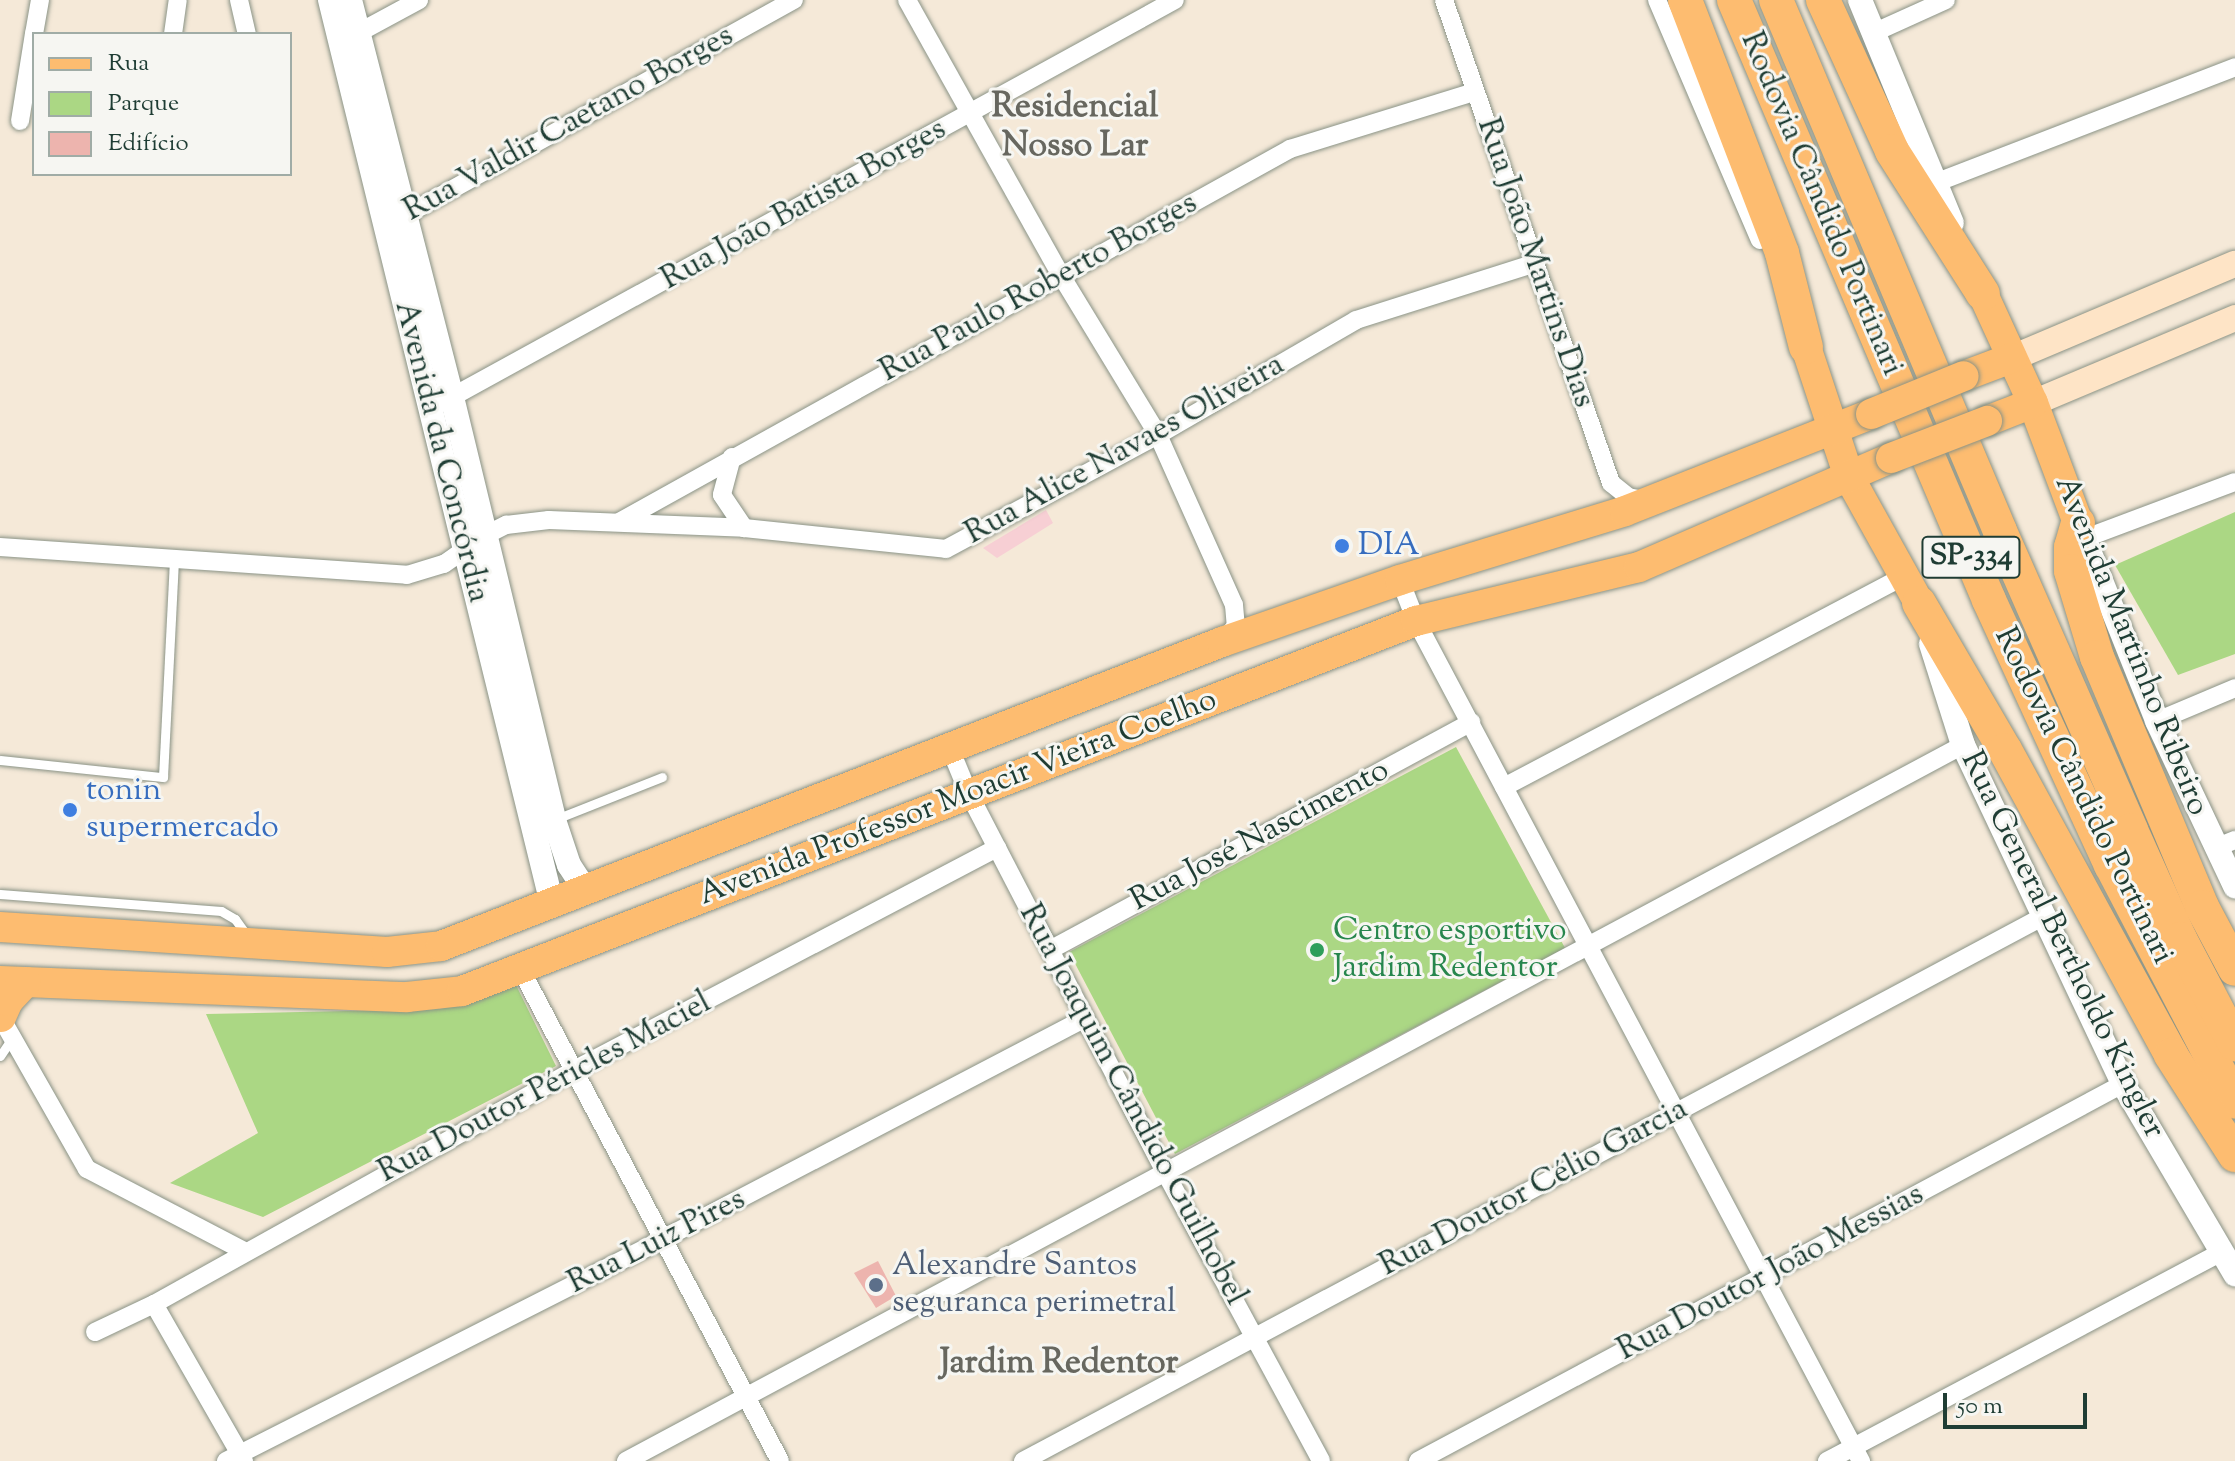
<!DOCTYPE html>
<meta charset="utf-8">
<style>
body{margin:0}
#map{position:relative;width:2235px;height:1461px;overflow:hidden;background:#f5e9d8;font-family:"Sorts Mill Goudy",serif}
div>[style]{position:absolute}
.built>*{inset:0;background:#f7cfd4}
.green>*{inset:0;background:#abd784}
.building>*{inset:0;background:#edb4ae}
.roads{filter:drop-shadow(0 0 2px #8a9386) drop-shadow(0 0 2px #8a9386)}
.service>*{height:9px;margin:-4.5px;padding:0 4.5px;transform-origin:4.5px;border-radius:4.5px;background:#fff}
.minor>*{height:18px;margin:-9px;padding:0 9px;transform-origin:9px;border-radius:9px;background:#fff}
.tertiary>*{height:24px;margin:-12px;padding:0 12px;transform-origin:12px;border-radius:12px;background:#fff}
.secondary>*{height:26px;margin:-13px;padding:0 13px;transform-origin:13px;border-radius:13px;background:#fee4c6}
.primary>*{height:30px;margin:-15px;padding:0 15px;transform-origin:15px;border-radius:15px;background:#fdbc70}
.motorway>*{height:34px;margin:-17px;padding:0 17px;transform-origin:17px;border-radius:17px;background:#fdbc70}
.bridges{filter:drop-shadow(0 0 2px #8a9386) drop-shadow(0 0 2px #8a9386)}
.primary-bridge>*{height:30px;margin:-15px;padding:0 15px;transform-origin:15px;border-radius:15px;background:#fdbc70}
.dots>*{width:22px;height:22px;translate:-50% -50%;box-sizing:border-box;border:4px solid #f6f6f2;border-radius:50%}
span{translate:-50% -50%;white-space:nowrap;text-align:center;line-height:1.15;-webkit-text-stroke:6px #f6f6f2;paint-order:stroke}
.shield-label span{padding:2px 6px;background:#f6f6f2;border:2px solid;border-radius:6px;-webkit-text-stroke-width:0}
.shield-label{font-size:30px;color:#1f3d34;font-weight:700}
.street-label{font-size:32px;color:#1f3d34}
.shop-label{font-size:32px;color:#366cbe}
.left{translate:0 -50%;text-align:left}
.leisure-label{font-size:32px;color:#27864d}
.service-label{font-size:32px;color:#4e5e75}
.neighbourhood-label{font-size:34px;color:#67675f;font-weight:700}
.legend{position:absolute;left:32px;top:32px;width:260px;height:144px;box-sizing:border-box;background:#f6f6f2;border:2px solid #a0aca6;margin:0;padding:10px 14px;list-style:none;font-size:24px;color:#1f3d34}
.legend li{display:flex;align-items:center;gap:16px;height:40px}
.legend b{width:40px;border:2px solid #a0aca6}
.scale{position:absolute;left:1943px;top:1393px;width:144px;height:36px;box-sizing:border-box;border:4px solid #1f3d34;border-top:0;padding-left:10px;font-size:24px;line-height:28px;white-space:nowrap;color:#1f3d34;-webkit-text-stroke:6px #f6f6f2;paint-order:stroke}
</style>
<div id="map">
<div class="built">
<div style="clip-path:polygon(1046px 510px,1053px 523px,997px 558px,983px 548px)"></div>
</div>
<div class="green">
<div style="clip-path:polygon(2235px 512px,2235px 654px,2178px 675px,2115px 565px)"></div>
<div style="clip-path:polygon(1456px 747px,1565px 948px,1175px 1154px,1069px 952px)"></div>
<div style="clip-path:polygon(515px 983px,556px 1066px,263px 1217px,170px 1183px,258px 1133px,206px 1014px,440px 1009px)"></div>
</div>
<div class="building">
<div style="clip-path:polygon(878px 1261px,896px 1296px,876px 1308px,854px 1273px)"></div>
</div>
<div class="roads">
<div class="service">
<div style="left:0;top:760px;width:164px;rotate:6deg"></div>
<div style="left:163px;top:777px;width:220px;rotate:-87.1deg"></div>
<div style="left:556px;top:819px;width:114px;rotate:-21.6deg"></div>
<div style="left:0;top:894px;width:222px;rotate:4.4deg"></div>
<div style="left:221px;top:911px;width:16px;rotate:30deg"></div>
<div style="left:235px;top:919px;width:22px;rotate:54deg"></div>
<div style="left:0;top:1056px;width:22px;rotate:-56deg"></div>
</div>
<div class="minor">
<div style="left:239px;top:0;width:35px;rotate:77deg"></div>
<div style="left:907px;top:0;width:317px;rotate:60.8deg"></div>
<div style="left:1062px;top:277px;width:185px;rotate:58.7deg"></div>
<div style="left:1158px;top:435px;width:186px;rotate:65.9deg"></div>
<div style="left:1234px;top:605px;width:21px;rotate:85deg"></div>
<div style="left:1236px;top:626px;width:18px;rotate:131deg"></div>
<div style="left:1444px;top:0;width:511px;rotate:70.93deg"></div>
<div style="left:1611px;top:483px;width:22px;rotate:39deg"></div>
<div style="left:1628px;top:497px;width:20px;rotate:11deg"></div>
<div style="left:1657px;top:0;width:261px;rotate:66.8deg"></div>
<div style="left:1873px;top:33px;width:80px;rotate:-24.3deg"></div>
<div style="left:34px;top:34px;width:35px;rotate:-80deg"></div>
<div style="left:173px;top:34px;width:34px;rotate:-82deg"></div>
<div style="left:347px;top:39px;width:82px;rotate:-28.4deg"></div>
<div style="left:20px;top:121px;width:88px;rotate:-80.9deg"></div>
<div style="left:1935px;top:183px;width:322px;rotate:-21.1deg"></div>
<div style="left:395px;top:221px;width:456px;rotate:-29deg"></div>
<div style="left:441px;top:403px;width:837px;rotate:-28.77deg"></div>
<div style="left:732px;top:457px;width:39px;rotate:105deg"></div>
<div style="left:722px;top:495px;width:40px;rotate:56deg"></div>
<div style="left:619px;top:522px;width:768px;rotate:-29.07deg"></div>
<div style="left:1290px;top:149px;width:193px;rotate:-17.2deg"></div>
<div style="left:2083px;top:539px;width:162px;rotate:-20.6deg"></div>
<div style="left:0;top:547px;width:408px;rotate:3.9deg"></div>
<div style="left:407px;top:575px;width:39px;rotate:-17deg"></div>
<div style="left:444px;top:564px;width:49px;rotate:-35deg"></div>
<div style="left:484px;top:536px;width:25px;rotate:-27deg"></div>
<div style="left:506px;top:525px;width:43px;rotate:-6.6deg"></div>
<div style="left:549px;top:520px;width:195px;rotate:2.3deg"></div>
<div style="left:744px;top:528px;width:203px;rotate:5.9deg"></div>
<div style="left:946px;top:549px;width:241px;rotate:-28.3deg"></div>
<div style="left:1158px;top:435px;width:229px;rotate:-30.1deg"></div>
<div style="left:1356px;top:320px;width:189px;rotate:-17.6deg"></div>
<div style="left:1400px;top:580px;width:44px;rotate:68.7deg"></div>
<div style="left:1416px;top:621px;width:951px;rotate:62.09deg"></div>
<div style="left:2157px;top:721px;width:85px;rotate:-22.9deg"></div>
<div style="left:949px;top:746px;width:50px;rotate:67.6deg"></div>
<div style="left:968px;top:792px;width:428px;rotate:62.6deg"></div>
<div style="left:1165px;top:1172px;width:328px;rotate:61.6deg"></div>
<div style="left:1504px;top:787px;width:452px;rotate:-27.8deg"></div>
<div style="left:2215px;top:848px;width:22px;rotate:-22deg"></div>
<div style="left:1050px;top:950px;width:479px;rotate:-28.4deg"></div>
<div style="left:520px;top:968px;width:557px;rotate:62.19deg"></div>
<div style="left:0;top:1016px;width:176px;rotate:60.4deg"></div>
<div style="left:87px;top:1169px;width:179px;rotate:27.6deg"></div>
<div style="left:154px;top:1304px;width:181px;rotate:60.2deg"></div>
<div style="left:95px;top:1332px;width:65px;rotate:-25.4deg"></div>
<div style="left:154px;top:1304px;width:481px;rotate:-29.1deg"></div>
<div style="left:574px;top:1070px;width:478px;rotate:-27.7deg"></div>
<div style="left:226px;top:1461px;width:488px;rotate:-26.9deg"></div>
<div style="left:661px;top:1240px;width:479px;rotate:-27.6deg"></div>
<div style="left:626px;top:1461px;width:1517px;rotate:-28.17deg"></div>
<div style="left:1023px;top:1461px;width:1160px;rotate:-28.09deg"></div>
<div style="left:1418px;top:1461px;width:799px;rotate:-28.14deg"></div>
<div style="left:1827px;top:1461px;width:446px;rotate:-27.9deg"></div>
</div>
<div class="tertiary">
<div style="left:330px;top:0;width:931px;rotate:76.2deg"></div>
<div style="left:350px;top:0;width:410px;rotate:75.6deg"></div>
<div style="left:452px;top:397px;width:435px;rotate:76.4deg"></div>
<div style="left:554px;top:820px;width:47px;rotate:71.6deg"></div>
<div style="left:569px;top:865px;width:30px;rotate:57deg"></div>
<div style="left:1860px;top:0;width:241px;rotate:67.6deg"></div>
<div style="left:2078px;top:523px;width:213px;rotate:68.2deg"></div>
<div style="left:2157px;top:721px;width:183px;rotate:64.7deg"></div>
<div style="left:1931px;top:644px;width:106px;rotate:72.4deg"></div>
<div style="left:1963px;top:745px;width:375px;rotate:64.7deg"></div>
<div style="left:2123px;top:1084px;width:221px;rotate:59.5deg"></div>
</div>
<div class="secondary">
<div style="left:2012px;top:358px;width:242px;rotate:-22.9deg"></div>
<div style="left:2033px;top:403px;width:219px;rotate:-22.8deg"></div>
</div>
<div class="primary">
<div style="left:1983px;top:294px;width:120px;rotate:65.4deg"></div>
<div style="left:2033px;top:403px;width:128px;rotate:69.4deg"></div>
<div style="left:1806px;top:347px;width:137px;rotate:71.7deg"></div>
<div style="left:1849px;top:477px;width:144px;rotate:60.9deg"></div>
<div style="left:1964px;top:376px;width:51px;rotate:-20.6deg"></div>
<div style="left:1987px;top:421px;width:49px;rotate:-21.4deg"></div>
<div style="left:0;top:927px;width:388px;rotate:3.7deg"></div>
<div style="left:387px;top:952px;width:54px;rotate:-6.3deg"></div>
<div style="left:441px;top:946px;width:838px;rotate:-21.27deg"></div>
<div style="left:1222px;top:642px;width:188px;rotate:-19.2deg"></div>
<div style="left:1400px;top:580px;width:235px;rotate:-17deg"></div>
<div style="left:1625px;top:511px;width:264px;rotate:-21.5deg"></div>
<div style="left:0;top:981px;width:407px;rotate:2.3deg"></div>
<div style="left:407px;top:997px;width:55px;rotate:-6.2deg"></div>
<div style="left:462px;top:991px;width:1023px;rotate:-21.2deg"></div>
<div style="left:1416px;top:621px;width:229px;rotate:-13.6deg"></div>
<div style="left:1639px;top:567px;width:275px;rotate:-23.4deg"></div>
<div style="left:1px;top:1017px;width:17px;rotate:-66deg"></div>
<div style="left:8px;top:1001px;width:26px;rotate:-47deg"></div>
</div>
<div class="motorway">
<div style="left:1685px;top:0;width:271px;rotate:69deg"></div>
<div style="left:1782px;top:253px;width:97px;rotate:75.7deg"></div>
<div style="left:1734px;top:0;width:652px;rotate:66.97deg"></div>
<div style="left:1989px;top:600px;width:292px;rotate:65.3deg"></div>
<div style="left:2111px;top:865px;width:267px;rotate:62.4deg"></div>
<div style="left:1776px;top:0;width:576px;rotate:67.13deg"></div>
<div style="left:2000px;top:531px;width:326px;rotate:66.3deg"></div>
<div style="left:2131px;top:830px;width:120px;rotate:65.8deg"></div>
<div style="left:2180px;top:939px;width:119px;rotate:62.4deg"></div>
<div style="left:1823px;top:0;width:166px;rotate:65.4deg"></div>
<div style="left:1892px;top:151px;width:169px;rotate:57.5deg"></div>
<div style="left:2078px;top:523px;width:25px;rotate:106deg"></div>
<div style="left:2071px;top:547px;width:24px;rotate:90deg"></div>
<div style="left:2071px;top:571px;width:90px;rotate:73.2deg"></div>
<div style="left:2097px;top:657px;width:271px;rotate:67.2deg"></div>
<div style="left:2202px;top:907px;width:70px;rotate:62deg"></div>
<div style="left:1919px;top:603px;width:170px;rotate:59.7deg"></div>
<div style="left:2005px;top:750px;width:347px;rotate:61.4deg"></div>
<div style="left:2171px;top:1055px;width:119px;rotate:57.4deg"></div>
</div>
</div>
<div class="bridges">
<div class="primary-bridge">
<div style="left:1871px;top:414px;width:100px;rotate:-22.2deg"></div>
<div style="left:1891px;top:458px;width:103px;rotate:-21.1deg"></div>
</div>
</div>
<div class="dots">
<div style="left:1342px;top:546px;background:#3f7fe0"></div>
<div style="left:70px;top:810px;background:#3f7fe0"></div>
<div style="left:1317px;top:950px;background:#2e9e5b"></div>
<div style="left:876px;top:1285px;background:#5c6f8a"></div>
</div>
<div class="shield-label">
<span style="left:1971px;top:557px">SP-334</span>
</div>
<div class="street-label">
<span style="left:569px;top:124px;rotate:-29deg">Rua Valdir Caetano Borges</span>
<span style="left:1821px;top:204px;rotate:67deg">Rodovia Cândido Portinari</span>
<span style="left:804px;top:205px;rotate:-29deg">Rua João Batista Borges</span>
<span style="left:1535px;top:263px;rotate:71deg">Rua João Martins Dias</span>
<span style="left:1039px;top:288px;rotate:-29deg">Rua Paulo Roberto Borges</span>
<span style="left:1125px;top:450px;rotate:-29deg">Rua Alice Navaes Oliveira</span>
<span style="left:441px;top:452px;rotate:76deg">Avenida da Concórdia</span>
<span style="left:2131px;top:646px;rotate:68deg">Avenida Martinho Ribeiro</span>
<span style="left:2083px;top:796px;rotate:64deg">Rodovia Cândido Portinari</span>
<span style="left:958px;top:798px;rotate:-21deg">Avenida Professor Moacir Vieira Coelho</span>
<span style="left:1260px;top:836px;rotate:-28deg">Rua José Nascimento</span>
<span style="left:2062px;top:945px;rotate:64deg">Rua General Bertholdo Kingler</span>
<span style="left:545px;top:1088px;rotate:-28deg">Rua Doutor Péricles Maciel</span>
<span style="left:1132px;top:1105px;rotate:62deg">Rua Joaquim Cândido Guilhobel</span>
<span style="left:1534px;top:1188px;rotate:-28deg">Rua Doutor Célio Garcia</span>
<span style="left:657px;top:1242px;rotate:-27deg">Rua Luiz Pires</span>
<span style="left:1771px;top:1273px;rotate:-28deg">Rua Doutor João Messias</span>
</div>
<div class="shop-label">
<span class="left" style="left:1358px;top:546px">DIA</span>
<span class="left" style="left:86px;top:810px">tonin<br>supermercado</span>
</div>
<div class="leisure-label">
<span class="left" style="left:1333px;top:950px">Centro esportivo<br>Jardim Redentor</span>
</div>
<div class="service-label">
<span class="left" style="left:892px;top:1285px">Alexandre Santos<br>seguranca perimetral</span>
</div>
<div class="neighbourhood-label">
<span style="left:1075px;top:127px">Residencial<br>Nosso Lar</span>
<span style="left:1059px;top:1364px">Jardim Redentor</span>
</div>
<ul class="legend">
<li><b style="height:10px;background:#fdbc70"></b>Rua</li>
<li><b style="height:22px;background:#abd784"></b>Parque</li>
<li><b style="height:22px;background:#edb4ae"></b>Edifício</li>
</ul>
<div class="scale">50 m</div>
</div>
